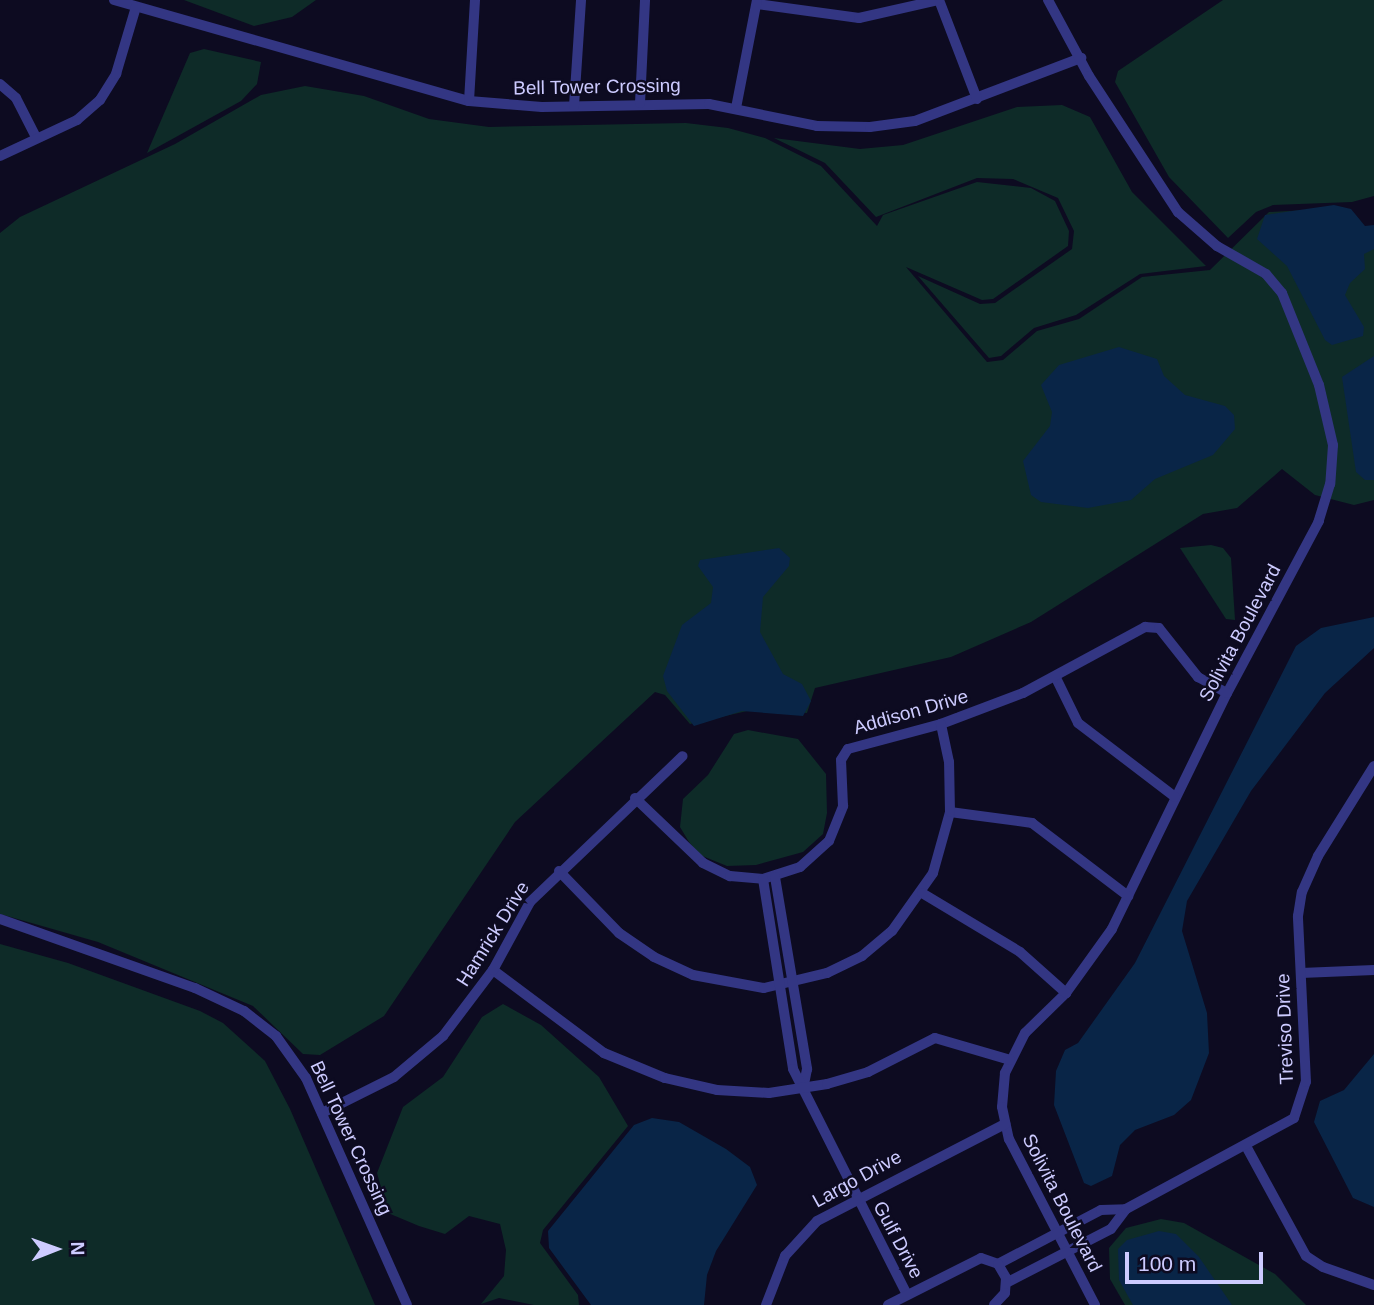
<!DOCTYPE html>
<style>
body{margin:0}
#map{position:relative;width:1374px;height:1305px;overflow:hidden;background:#0d0b21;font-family:Arial,sans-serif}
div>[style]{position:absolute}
.green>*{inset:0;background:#0e2b28}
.water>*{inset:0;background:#092547}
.minor>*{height:10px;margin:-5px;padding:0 5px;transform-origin:5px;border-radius:5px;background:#333683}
span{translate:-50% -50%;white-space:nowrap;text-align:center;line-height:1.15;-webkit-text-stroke:5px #0d0b21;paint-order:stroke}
.street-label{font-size:19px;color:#cdcbff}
.north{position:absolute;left:21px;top:1214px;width:70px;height:70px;-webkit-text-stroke:5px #0d0b21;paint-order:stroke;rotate:89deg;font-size:19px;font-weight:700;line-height:28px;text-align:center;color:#cdcbff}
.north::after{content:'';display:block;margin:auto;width:24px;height:32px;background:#cdcbff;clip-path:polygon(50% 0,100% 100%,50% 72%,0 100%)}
.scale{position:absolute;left:1125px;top:1252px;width:138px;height:32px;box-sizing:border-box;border:4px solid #cdcbff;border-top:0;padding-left:9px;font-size:21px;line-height:24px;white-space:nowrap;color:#cdcbff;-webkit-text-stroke:5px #0d0b21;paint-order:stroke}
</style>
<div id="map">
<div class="green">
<div style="clip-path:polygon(184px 0,316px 0,292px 17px,254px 26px)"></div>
<div style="clip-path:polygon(1223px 0,1374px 0,1374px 196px,1352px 202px,1273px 205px,1256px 212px,1228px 238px,1169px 177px,1115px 82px,1118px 71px)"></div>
<div style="clip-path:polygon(204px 49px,261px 62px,257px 84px,241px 101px,147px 153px,190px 53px)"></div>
<div style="clip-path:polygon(305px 86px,364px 96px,429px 119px,489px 127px,686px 123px,728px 128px,765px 138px,821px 166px,877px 226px,883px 215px,977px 182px,1031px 188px,1055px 201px,1069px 231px,1068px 246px,993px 299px,982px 300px,906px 267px,987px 362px,1003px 360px,1037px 331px,1079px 319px,1142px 277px,1210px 270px,1269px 212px,1328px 209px,1364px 234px,1374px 231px,1374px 500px,1354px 505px,1315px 495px,1282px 469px,1237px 508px,1203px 514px,1031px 622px,951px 657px,815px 688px,807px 713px,756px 709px,690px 724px,665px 695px,655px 692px,515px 822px,384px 1016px,320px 1055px,303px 1054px,253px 1006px,98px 942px,0 914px,0 233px,20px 217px,175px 144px,261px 95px)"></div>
<div style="clip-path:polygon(1062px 105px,1090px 117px,1132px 192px,1206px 266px,1140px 274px,1076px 315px,1034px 328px,1001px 356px,989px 358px,918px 276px,980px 304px,995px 303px,1072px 249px,1074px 231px,1058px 198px,1013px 179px,977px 178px,876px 217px,825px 163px,774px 138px,860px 149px,903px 145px,1017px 107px)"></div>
<div style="clip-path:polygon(1211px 545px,1223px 548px,1231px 558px,1235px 620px,1226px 619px,1180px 548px)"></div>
<div style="clip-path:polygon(748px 730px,798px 739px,826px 774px,827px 813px,823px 834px,803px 852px,756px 865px,727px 866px,700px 855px,689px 842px,680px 827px,683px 799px,708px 775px,734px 734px)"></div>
<div style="clip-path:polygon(0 944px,68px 963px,200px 1011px,223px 1023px,265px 1061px,290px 1109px,375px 1305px,0 1305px)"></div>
<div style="clip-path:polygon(503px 1004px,541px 1025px,599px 1077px,628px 1126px,543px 1230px,540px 1243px,578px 1295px,579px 1305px,534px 1305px,499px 1298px,481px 1304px,504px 1276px,506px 1250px,500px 1224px,469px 1216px,445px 1234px,419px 1226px,388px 1213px,377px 1173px,403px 1107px,443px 1077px,482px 1017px)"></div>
<div style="clip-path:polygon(1161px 1219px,1184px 1223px,1275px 1274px,1306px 1305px,1125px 1305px,1110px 1279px,1109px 1248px,1126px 1228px)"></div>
</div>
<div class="water">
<div style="clip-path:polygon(1334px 205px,1351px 209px,1365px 226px,1374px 225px,1374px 249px,1364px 254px,1365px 269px,1350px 283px,1345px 295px,1364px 327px,1363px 336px,1332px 345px,1325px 340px,1287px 266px,1257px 239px,1265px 215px)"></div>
<div style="clip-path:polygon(1119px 347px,1157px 359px,1164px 376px,1185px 395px,1225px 406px,1234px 415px,1235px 429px,1213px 455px,1155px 479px,1131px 500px,1088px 508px,1041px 502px,1031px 495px,1023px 461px,1050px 426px,1052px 412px,1041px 385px,1059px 365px)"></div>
<div style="clip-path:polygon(1374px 356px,1374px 480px,1365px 480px,1356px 472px,1342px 377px)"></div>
<div style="clip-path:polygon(779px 548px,790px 558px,789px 566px,763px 597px,760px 632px,783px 674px,802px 684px,811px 701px,803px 716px,742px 711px,694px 726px,667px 691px,663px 676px,682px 625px,711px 603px,713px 587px,698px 566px,700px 560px)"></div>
<div style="clip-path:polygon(1374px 617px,1374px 648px,1325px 693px,1251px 791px,1187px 901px,1182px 931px,1207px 1013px,1209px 1053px,1191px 1100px,1174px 1115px,1135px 1130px,1120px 1145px,1112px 1176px,1091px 1186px,1084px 1183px,1054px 1105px,1056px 1071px,1065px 1050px,1078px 1043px,1135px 963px,1296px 646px,1321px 628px)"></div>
<div style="clip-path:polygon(1374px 1054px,1374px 1207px,1353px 1198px,1314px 1122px,1320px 1101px,1344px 1090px)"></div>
<div style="clip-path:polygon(652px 1118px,679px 1122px,726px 1149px,750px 1167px,757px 1185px,716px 1251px,707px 1275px,704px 1305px,591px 1305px,549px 1248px,548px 1231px,634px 1125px)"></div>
<div style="clip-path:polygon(1159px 1231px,1176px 1234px,1199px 1257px,1232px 1305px,1133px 1305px,1119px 1280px,1118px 1249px,1127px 1240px)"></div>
</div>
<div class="minor">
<div style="left:114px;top:0;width:369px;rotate:15.9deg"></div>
<div style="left:469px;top:101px;width:73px;rotate:4.7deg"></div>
<div style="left:542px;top:107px;width:167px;rotate:-1deg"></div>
<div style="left:709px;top:104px;width:110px;rotate:11.5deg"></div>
<div style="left:817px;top:126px;width:53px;rotate:1.1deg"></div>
<div style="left:870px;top:127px;width:45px;rotate:-7.6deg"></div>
<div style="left:915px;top:121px;width:178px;rotate:-20.8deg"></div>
<div style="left:939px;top:0;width:106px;rotate:69deg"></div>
<div style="left:1048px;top:0;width:86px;rotate:61.7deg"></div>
<div style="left:1089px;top:76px;width:163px;rotate:56.8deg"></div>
<div style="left:1178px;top:212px;width:52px;rotate:41.1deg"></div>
<div style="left:1217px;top:246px;width:56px;rotate:29.7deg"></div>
<div style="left:1266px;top:274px;width:25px;rotate:50deg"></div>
<div style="left:1282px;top:293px;width:99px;rotate:68.1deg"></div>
<div style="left:1319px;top:385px;width:62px;rotate:76.9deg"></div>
<div style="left:1333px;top:445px;width:39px;rotate:94deg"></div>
<div style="left:1330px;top:484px;width:39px;rotate:107deg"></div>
<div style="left:1319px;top:521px;width:195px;rotate:118.1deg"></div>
<div style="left:1227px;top:693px;width:263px;rotate:116deg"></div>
<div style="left:1112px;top:929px;width:79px;rotate:125.7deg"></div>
<div style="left:1066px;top:993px;width:57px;rotate:135.7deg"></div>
<div style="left:1025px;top:1033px;width:45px;rotate:116.6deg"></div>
<div style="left:1005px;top:1073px;width:34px;rotate:95deg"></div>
<div style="left:1002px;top:1107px;width:33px;rotate:78deg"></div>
<div style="left:1009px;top:1139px;width:187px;rotate:62.6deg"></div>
<div style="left:757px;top:4px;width:103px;rotate:7.8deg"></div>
<div style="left:859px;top:18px;width:82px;rotate:-12.7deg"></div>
<div style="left:0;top:84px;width:21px;rotate:41deg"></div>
<div style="left:16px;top:98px;width:44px;rotate:62.9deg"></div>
<div style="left:469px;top:101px;width:101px;rotate:-86.6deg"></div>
<div style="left:640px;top:103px;width:103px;rotate:-87.2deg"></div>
<div style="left:574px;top:106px;width:106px;rotate:-86.2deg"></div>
<div style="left:736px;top:108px;width:110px;rotate:-79deg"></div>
<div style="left:0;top:156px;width:85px;rotate:-25.1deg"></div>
<div style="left:77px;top:120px;width:30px;rotate:-41deg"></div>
<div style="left:100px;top:100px;width:31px;rotate:-58deg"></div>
<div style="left:116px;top:74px;width:70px;rotate:-73.4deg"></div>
<div style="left:1056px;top:678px;width:50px;rotate:63.9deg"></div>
<div style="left:1078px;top:723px;width:122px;rotate:37.3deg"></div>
<div style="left:635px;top:798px;width:94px;rotate:43.7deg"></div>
<div style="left:703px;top:863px;width:30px;rotate:26deg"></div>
<div style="left:730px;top:876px;width:33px;rotate:5deg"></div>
<div style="left:763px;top:879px;width:39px;rotate:-18deg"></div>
<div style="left:800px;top:867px;width:39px;rotate:-42deg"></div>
<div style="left:829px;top:841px;width:38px;rotate:-68deg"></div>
<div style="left:843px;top:806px;width:46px;rotate:-92.5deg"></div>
<div style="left:841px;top:760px;width:13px;rotate:-58deg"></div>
<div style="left:848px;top:749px;width:96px;rotate:-15deg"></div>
<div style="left:941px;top:724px;width:88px;rotate:-20.7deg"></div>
<div style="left:1023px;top:693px;width:139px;rotate:-28.4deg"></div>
<div style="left:1145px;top:627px;width:14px;rotate:4deg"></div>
<div style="left:1159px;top:628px;width:63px;rotate:51.5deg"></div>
<div style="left:1198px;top:677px;width:33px;rotate:29deg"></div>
<div style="left:950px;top:812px;width:83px;rotate:7.6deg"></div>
<div style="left:1032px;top:823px;width:121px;rotate:37.2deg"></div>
<div style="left:559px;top:871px;width:86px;rotate:45.9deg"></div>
<div style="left:619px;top:933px;width:42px;rotate:34.4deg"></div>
<div style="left:654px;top:957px;width:43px;rotate:24.8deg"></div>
<div style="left:693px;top:975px;width:72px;rotate:10.4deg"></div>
<div style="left:764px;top:988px;width:65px;rotate:-13.4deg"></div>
<div style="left:827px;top:973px;width:39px;rotate:-26deg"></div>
<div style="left:862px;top:956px;width:39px;rotate:-40deg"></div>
<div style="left:892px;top:931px;width:71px;rotate:-54.7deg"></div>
<div style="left:933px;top:873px;width:63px;rotate:-74.4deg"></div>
<div style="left:950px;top:812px;width:50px;rotate:-91.1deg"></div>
<div style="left:949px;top:762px;width:39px;rotate:-102deg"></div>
<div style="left:775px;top:877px;width:195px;rotate:80.5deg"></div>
<div style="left:807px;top:1069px;width:20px;rotate:101deg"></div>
<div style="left:763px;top:879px;width:192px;rotate:81deg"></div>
<div style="left:793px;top:1069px;width:253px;rotate:63.2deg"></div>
<div style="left:922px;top:893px;width:114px;rotate:31deg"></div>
<div style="left:1020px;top:952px;width:62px;rotate:41.7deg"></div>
<div style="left:0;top:919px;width:207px;rotate:19.5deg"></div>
<div style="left:195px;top:988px;width:54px;rotate:25.1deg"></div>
<div style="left:244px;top:1011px;width:41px;rotate:38deg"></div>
<div style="left:276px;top:1036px;width:52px;rotate:54.5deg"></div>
<div style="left:306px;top:1078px;width:248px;rotate:66deg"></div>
<div style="left:493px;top:970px;width:139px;rotate:36.8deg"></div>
<div style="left:604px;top:1053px;width:66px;rotate:22.3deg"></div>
<div style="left:665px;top:1078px;width:53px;rotate:13deg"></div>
<div style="left:717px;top:1090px;width:52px;rotate:3.3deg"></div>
<div style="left:769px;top:1093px;width:59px;rotate:-8.8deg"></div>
<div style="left:827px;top:1084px;width:43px;rotate:-16.3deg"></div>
<div style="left:868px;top:1072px;width:75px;rotate:-26.9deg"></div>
<div style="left:935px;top:1038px;width:78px;rotate:16.3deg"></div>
<div style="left:1301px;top:973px;width:73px;rotate:-2.4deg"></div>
<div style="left:322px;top:1113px;width:80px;rotate:-26.6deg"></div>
<div style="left:394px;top:1077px;width:64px;rotate:-39.9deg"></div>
<div style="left:443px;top:1036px;width:83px;rotate:-52.9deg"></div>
<div style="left:493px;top:970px;width:77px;rotate:-61.4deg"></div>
<div style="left:530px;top:902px;width:211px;rotate:-43.7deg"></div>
<div style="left:1246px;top:1146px;width:125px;rotate:61.4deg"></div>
<div style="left:1306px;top:1256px;width:20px;rotate:33deg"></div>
<div style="left:1323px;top:1267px;width:54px;rotate:19.4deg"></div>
<div style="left:998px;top:1264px;width:116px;rotate:-27.7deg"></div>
<div style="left:1101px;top:1210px;width:25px;rotate:-2deg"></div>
<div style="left:1006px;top:1283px;width:118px;rotate:-27.2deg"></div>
<div style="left:1111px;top:1229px;width:25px;rotate:-53deg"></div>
<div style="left:1126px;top:1209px;width:191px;rotate:-28.4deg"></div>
<div style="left:1294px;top:1118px;width:38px;rotate:-72deg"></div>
<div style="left:1306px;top:1082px;width:166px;rotate:-92.8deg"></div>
<div style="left:1298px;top:916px;width:24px;rotate:-81deg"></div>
<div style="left:1302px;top:892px;width:39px;rotate:-66deg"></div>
<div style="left:1318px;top:856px;width:106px;rotate:-58.1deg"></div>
<div style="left:766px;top:1305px;width:53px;rotate:-68.8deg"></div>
<div style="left:785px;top:1256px;width:47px;rotate:-47.6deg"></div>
<div style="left:817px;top:1221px;width:212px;rotate:-27.3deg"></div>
<div style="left:888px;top:1305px;width:104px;rotate:-26.8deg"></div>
<div style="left:981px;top:1258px;width:18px;rotate:19deg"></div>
<div style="left:998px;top:1264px;width:16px;rotate:60deg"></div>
<div style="left:1006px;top:1278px;width:15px;rotate:94deg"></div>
<div style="left:1005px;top:1293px;width:16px;rotate:133deg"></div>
</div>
<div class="street-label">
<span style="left:597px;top:87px;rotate:-1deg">Bell Tower Crossing</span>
<span style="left:1240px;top:633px;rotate:-62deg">Solivita Boulevard</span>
<span style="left:911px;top:712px;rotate:-16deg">Addison Drive</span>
<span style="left:493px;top:934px;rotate:-58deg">Hamrick Drive</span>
<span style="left:1285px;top:1029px;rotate:-92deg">Treviso Drive</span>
<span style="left:351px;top:1138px;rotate:65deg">Bell Tower Crossing</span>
<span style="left:857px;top:1179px;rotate:-29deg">Largo Drive</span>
<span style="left:1062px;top:1203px;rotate:63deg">Solivita Boulevard</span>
<span style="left:898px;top:1240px;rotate:62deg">Gulf Drive</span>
</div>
<div class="north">N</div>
<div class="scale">100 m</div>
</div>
